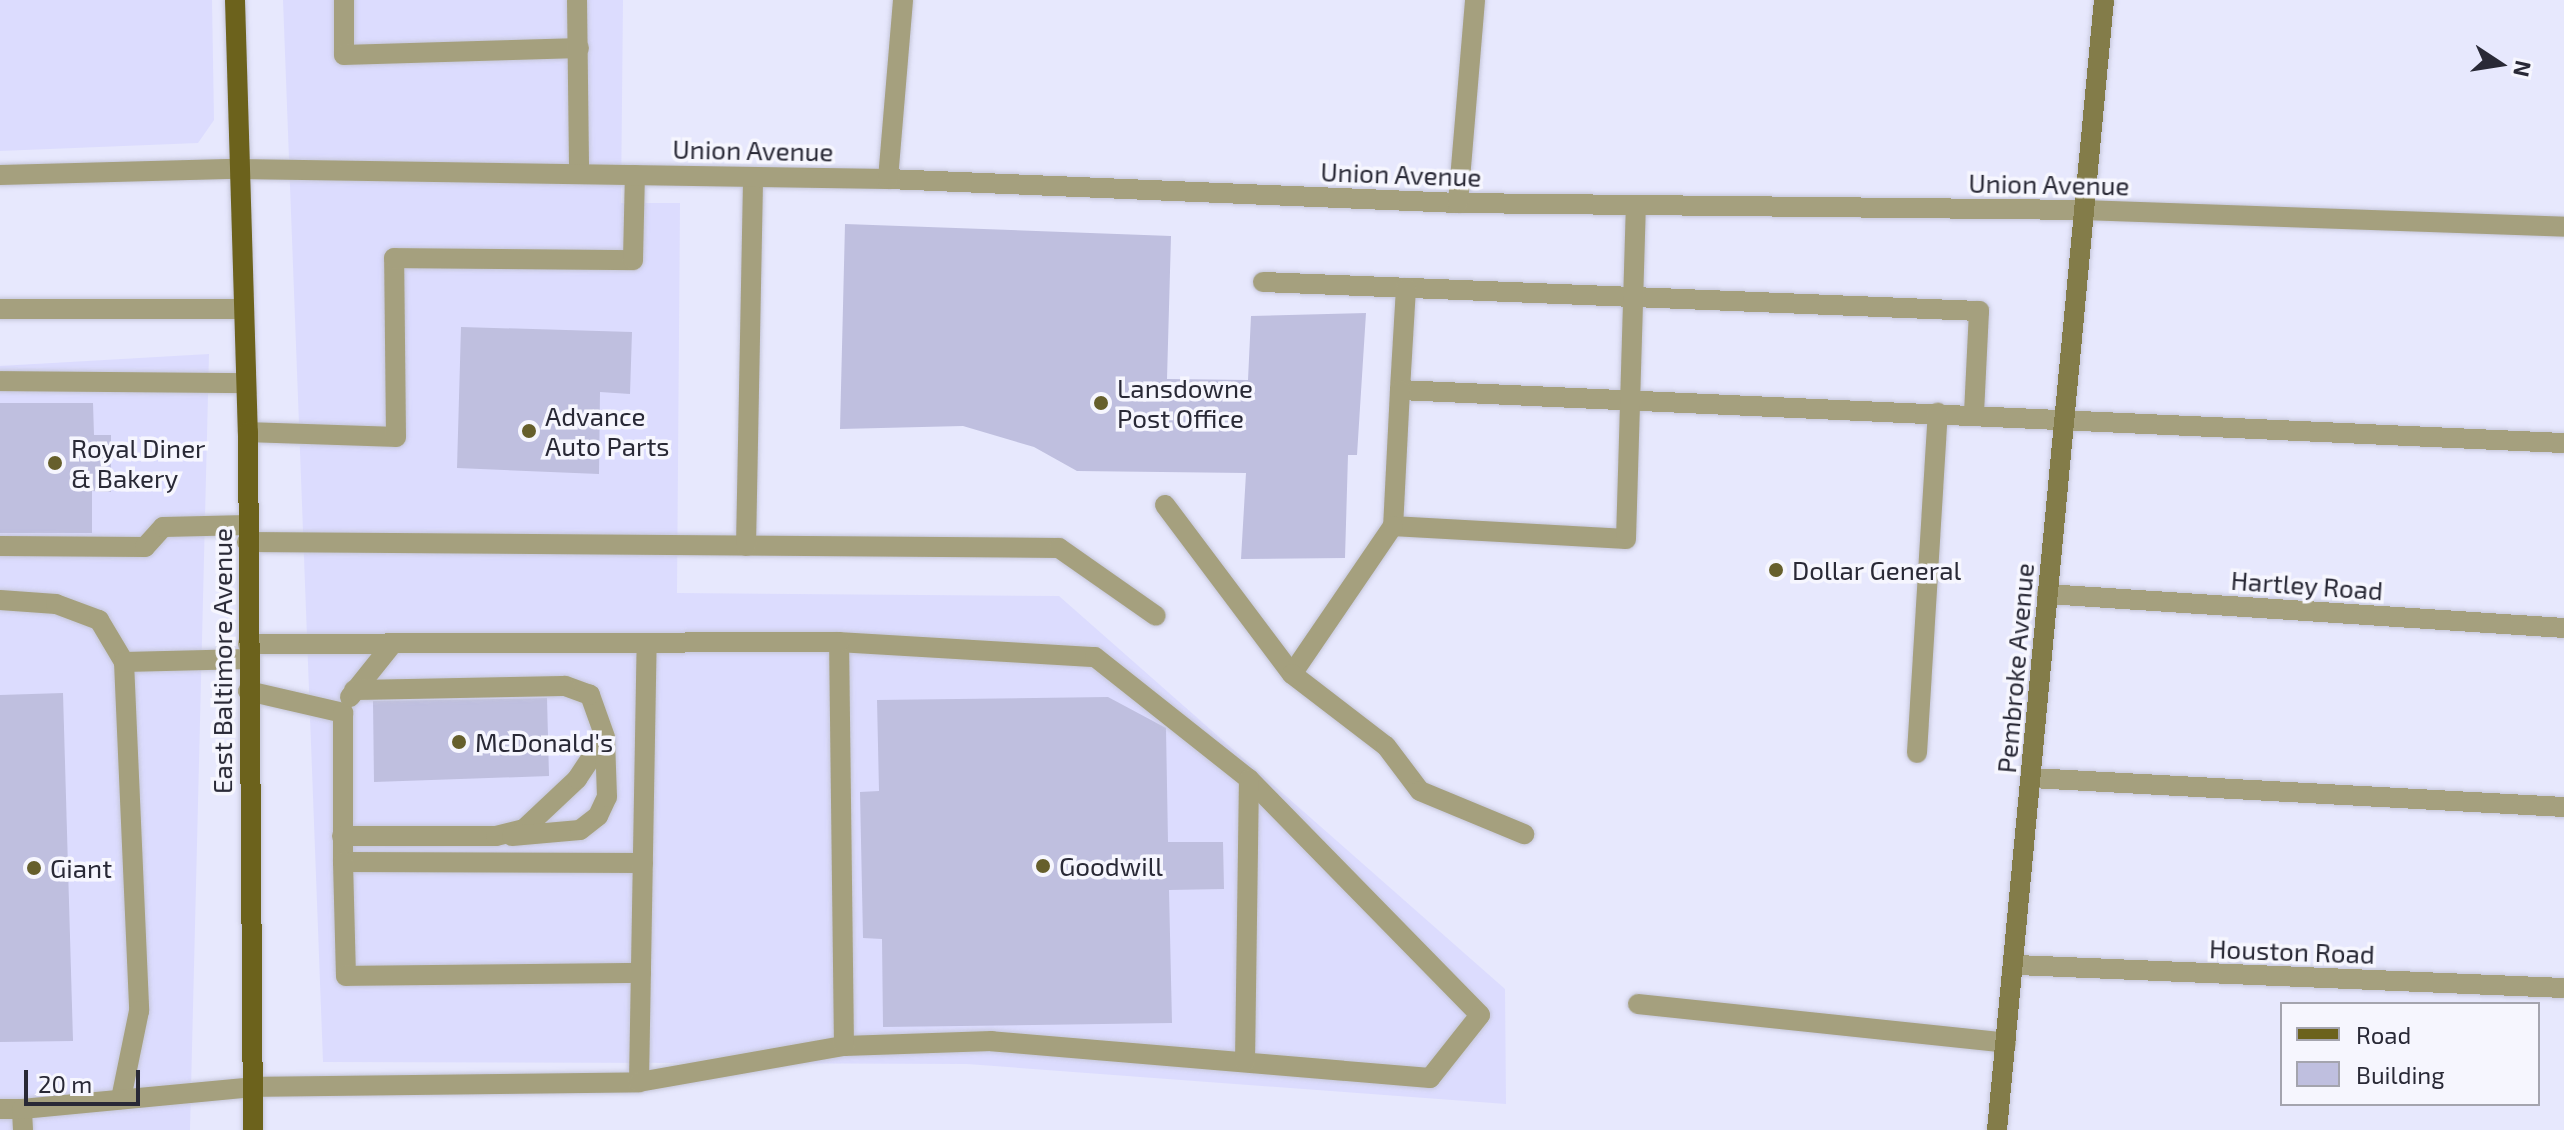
<!DOCTYPE html>
<style>
body{margin:0}
#map{position:relative;width:2564px;height:1130px;overflow:hidden;background:#e7e8fd;font-family:"Exo 2",sans-serif}
div>[style]{position:absolute}
.built>*{inset:0;background:#dcdcfe}
.building>*{inset:0;background:#bfbfdf}
.roads{filter:drop-shadow(0 0 2px #c5c6d9) drop-shadow(0 0 2px #c5c6d9)}
.lane>*{height:20px;margin:-10px;padding:0 10px;transform-origin:10px;border-radius:10px;background:#a5a07e}
.street>*{height:20px;margin:-10px;padding:0 10px;transform-origin:10px;border-radius:10px;background:#a5a07e}
.secondary>*{height:20px;margin:-10px;padding:0 10px;transform-origin:10px;border-radius:10px;background:#837c49}
.primary>*{height:20px;margin:-10px;padding:0 10px;transform-origin:10px;border-radius:10px;background:#6c621c}
.dots>*{width:22px;height:22px;translate:-50% -50%;box-sizing:border-box;border:4px solid #f6f6fe;border-radius:50%}
span{translate:-50% -50%;white-space:nowrap;text-align:center;line-height:1.15;-webkit-text-stroke:7px #f6f6fe;paint-order:stroke}
.street-label{font-size:26px;color:#292936}
.poi-label{font-size:26px;color:#292936}
.left{translate:0 -50%;text-align:left}
.legend{position:absolute;left:2280px;top:1002px;width:260px;height:104px;box-sizing:border-box;background:#f6f6fe;border:2px solid #a4a4ae;margin:0;padding:10px 14px;list-style:none;font-size:24px;color:#292936}
.legend li{display:flex;align-items:center;gap:16px;height:40px}
.legend b{width:40px;border:2px solid #a4a4ae}
.north{position:absolute;left:2460px;top:24px;width:80px;height:80px;-webkit-text-stroke:6px #f6f6fe;paint-order:stroke;rotate:102deg;font-size:22px;font-weight:700;line-height:32px;text-align:center;color:#292936}
.north::after{content:'';display:block;margin:auto;width:28px;height:36px;background:#292936;clip-path:polygon(50% 0,100% 100%,50% 72%,0 100%)}
.scale{position:absolute;left:24px;top:1070px;width:116px;height:36px;box-sizing:border-box;border:4px solid #292936;border-top:0;padding-left:10px;font-size:24px;line-height:28px;white-space:nowrap;color:#292936;-webkit-text-stroke:6px #f6f6fe;paint-order:stroke}
</style>
<div id="map">
<div class="built">
<div style="clip-path:polygon(0 0,212px 0,214px 120px,198px 143px,0 151px)"></div>
<div style="clip-path:polygon(283px 0,623px 0,621px 203px,680px 203px,677px 593px,1059px 596px,1505px 989px,1506px 1104px,967px 1064px,323px 1062px)"></div>
<div style="clip-path:polygon(209px 354px,190px 1130px,0 1130px,0 366px)"></div>
</div>
<div class="building">
<div style="clip-path:polygon(845px 224px,1171px 236px,1167px 379px,1248px 380px,1251px 316px,1366px 313px,1357px 455px,1348px 455px,1345px 558px,1241px 559px,1246px 473px,1077px 471px,1034px 447px,963px 426px,840px 429px)"></div>
<div style="clip-path:polygon(461px 327px,632px 332px,630px 394px,600px 392px,599px 474px,457px 468px)"></div>
<div style="clip-path:polygon(0 403px,93px 403px,94px 435px,111px 435px,111px 492px,92px 491px,92px 533px,0 533px)"></div>
<div style="clip-path:polygon(63px 693px,73px 1041px,0 1042px,0 695px)"></div>
<div style="clip-path:polygon(1108px 697px,1166px 728px,1168px 842px,1223px 842px,1224px 889px,1169px 890px,1172px 1023px,883px 1027px,882px 939px,863px 938px,860px 792px,879px 791px,877px 700px)"></div>
<div style="clip-path:polygon(547px 698px,549px 776px,374px 782px,373px 701px)"></div>
</div>
<div class="roads">
<div class="lane">
<div style="left:344px;top:0;width:55px;rotate:90deg"></div>
<div style="left:344px;top:55px;width:235px;rotate:-1.7deg"></div>
<div style="left:577px;top:0;width:174px;rotate:89.3deg"></div>
<div style="left:1263px;top:282px;width:717px;rotate:2.32deg"></div>
<div style="left:1979px;top:311px;width:104px;rotate:92.8deg"></div>
<div style="left:1406px;top:288px;width:102px;rotate:93.4deg"></div>
<div style="left:1400px;top:390px;width:1165px;rotate:2.61deg"></div>
<div style="left:0;top:309px;width:243px"></div>
<div style="left:0;top:381px;width:246px;rotate:0.5deg"></div>
<div style="left:1400px;top:390px;width:136px;rotate:92.9deg"></div>
<div style="left:1393px;top:526px;width:233px;rotate:3.2deg"></div>
<div style="left:1626px;top:539px;width:334px;rotate:-88.3deg"></div>
<div style="left:248px;top:432px;width:148px;rotate:1.9deg"></div>
<div style="left:396px;top:437px;width:179px;rotate:-90.6deg"></div>
<div style="left:394px;top:258px;width:239px;rotate:0.5deg"></div>
<div style="left:633px;top:260px;width:85px;rotate:-88.7deg"></div>
<div style="left:1165px;top:505px;width:211px;rotate:53.1deg"></div>
<div style="left:1292px;top:674px;width:179px;rotate:-55.7deg"></div>
<div style="left:247px;top:542px;width:812px;rotate:0.42deg"></div>
<div style="left:1059px;top:548px;width:118px;rotate:35deg"></div>
<div style="left:0;top:546px;width:145px;rotate:0.4deg"></div>
<div style="left:145px;top:547px;width:27px;rotate:-48deg"></div>
<div style="left:163px;top:527px;width:85px;rotate:-1.3deg"></div>
<div style="left:746px;top:546px;width:369px;rotate:-88.9deg"></div>
<div style="left:0;top:600px;width:56px;rotate:4.1deg"></div>
<div style="left:56px;top:604px;width:46px;rotate:20.4deg"></div>
<div style="left:99px;top:620px;width:49px;rotate:59.2deg"></div>
<div style="left:124px;top:662px;width:349px;rotate:87.5deg"></div>
<div style="left:139px;top:1011px;width:90px;rotate:101.6deg"></div>
<div style="left:839px;top:642px;width:256px;rotate:3.4deg"></div>
<div style="left:1095px;top:657px;width:196px;rotate:38.4deg"></div>
<div style="left:1249px;top:779px;width:330px;rotate:45.6deg"></div>
<div style="left:1480px;top:1015px;width:80px;rotate:128.4deg"></div>
<div style="left:1430px;top:1078px;width:440px;rotate:-175.2deg"></div>
<div style="left:992px;top:1041px;width:148px;rotate:178.1deg"></div>
<div style="left:124px;top:662px;width:124px;rotate:-1.4deg"></div>
<div style="left:1292px;top:674px;width:118px;rotate:37.5deg"></div>
<div style="left:1386px;top:746px;width:56px;rotate:52.9deg"></div>
<div style="left:1420px;top:791px;width:113px;rotate:22.5deg"></div>
<div style="left:248px;top:691px;width:98px;rotate:13deg"></div>
<div style="left:343px;top:713px;width:149px;rotate:90deg"></div>
<div style="left:343px;top:862px;width:300px;rotate:0.2deg"></div>
<div style="left:350px;top:697px;width:64px;rotate:-51.3deg"></div>
<div style="left:1917px;top:753px;width:341px;rotate:-86.5deg"></div>
<div style="left:2032px;top:778px;width:533px;rotate:3.12deg"></div>
<div style="left:342px;top:836px;width:154px"></div>
<div style="left:496px;top:836px;width:29px;rotate:-14deg"></div>
<div style="left:524px;top:829px;width:73px;rotate:-43.3deg"></div>
<div style="left:577px;top:779px;width:50px;rotate:-56.3deg"></div>
<div style="left:605px;top:737px;width:45px;rotate:-109.7deg"></div>
<div style="left:590px;top:695px;width:27px;rotate:-160deg"></div>
<div style="left:565px;top:686px;width:211px;rotate:178.9deg"></div>
<div style="left:512px;top:836px;width:68px;rotate:-5deg"></div>
<div style="left:580px;top:830px;width:23px;rotate:-38deg"></div>
<div style="left:598px;top:816px;width:21px;rotate:-65deg"></div>
<div style="left:607px;top:797px;width:56px;rotate:-92deg"></div>
<div style="left:343px;top:862px;width:114px;rotate:88.5deg"></div>
<div style="left:346px;top:976px;width:295px;rotate:-0.6deg"></div>
<div style="left:1638px;top:1004px;width:370px;rotate:6deg"></div>
<div style="left:1245px;top:1062px;width:283px;rotate:-89.2deg"></div>
<div style="left:639px;top:1082px;width:437px;rotate:-89deg"></div>
<div style="left:0;top:1109px;width:22px"></div>
<div style="left:23px;top:1130px;width:21px;rotate:-93deg"></div>
<div style="left:22px;top:1109px;width:232px;rotate:-5.4deg"></div>
<div style="left:253px;top:1087px;width:386px;rotate:-0.7deg"></div>
<div style="left:639px;top:1082px;width:208px;rotate:-10deg"></div>
<div style="left:844px;top:1046px;width:404px;rotate:-90.7deg"></div>
<div style="left:839px;top:642px;width:591px;rotate:179.81deg"></div>
</div>
<div class="street">
<div style="left:0;top:175px;width:237px;rotate:-1.5deg"></div>
<div style="left:237px;top:169px;width:651px;rotate:0.88deg"></div>
<div style="left:888px;top:179px;width:571px;rotate:2.41deg"></div>
<div style="left:1458px;top:203px;width:627px;rotate:0.64deg"></div>
<div style="left:2085px;top:210px;width:479px;rotate:2deg"></div>
<div style="left:888px;top:179px;width:180px;rotate:-85.2deg"></div>
<div style="left:1458px;top:203px;width:204px;rotate:-85.2deg"></div>
<div style="left:2047px;top:594px;width:518px;rotate:3.76deg"></div>
<div style="left:2017px;top:965px;width:547px;rotate:2.41deg"></div>
</div>
<div class="secondary">
<div style="left:1997px;top:1130px;width:1135px;rotate:-84.59deg"></div>
</div>
<div class="primary">
<div style="left:235px;top:0;width:432px;rotate:88.3deg"></div>
<div style="left:248px;top:432px;width:698px;rotate:89.59deg"></div>
</div>
</div>
<div class="dots">
<div style="left:1101px;top:403px;background:#665f2c"></div>
<div style="left:529px;top:431px;background:#665f2c"></div>
<div style="left:55px;top:463px;background:#665f2c"></div>
<div style="left:1776px;top:570px;background:#665f2c"></div>
<div style="left:459px;top:742px;background:#665f2c"></div>
<div style="left:1043px;top:866px;background:#665f2c"></div>
<div style="left:34px;top:868px;background:#665f2c"></div>
</div>
<div class="street-label">
<span style="left:753px;top:150px;rotate:1deg">Union Avenue</span>
<span style="left:1401px;top:174px;rotate:2deg">Union Avenue</span>
<span style="left:2049px;top:184px;rotate:1deg">Union Avenue</span>
<span style="left:2307px;top:585px;rotate:4deg">Hartley Road</span>
<span style="left:222px;top:661px;rotate:-90deg">East Baltimore Avenue</span>
<span style="left:2015px;top:668px;rotate:-85deg">Pembroke Avenue</span>
<span style="left:2292px;top:951px;rotate:2deg">Houston Road</span>
</div>
<div class="poi-label">
<span class="left" style="left:1117px;top:403px">Lansdowne<br>Post Office</span>
<span class="left" style="left:545px;top:431px">Advance<br>Auto Parts</span>
<span class="left" style="left:71px;top:463px">Royal Diner<br>&amp; Bakery</span>
<span class="left" style="left:1792px;top:570px">Dollar General</span>
<span class="left" style="left:475px;top:742px">McDonald's</span>
<span class="left" style="left:1059px;top:866px">Goodwill</span>
<span class="left" style="left:50px;top:868px">Giant</span>
</div>
<ul class="legend">
<li><b style="height:10px;background:#6c621c"></b>Road</li>
<li><b style="height:22px;background:#bfbfdf"></b>Building</li>
</ul>
<div class="north">N</div>
<div class="scale">20 m</div>
</div>
